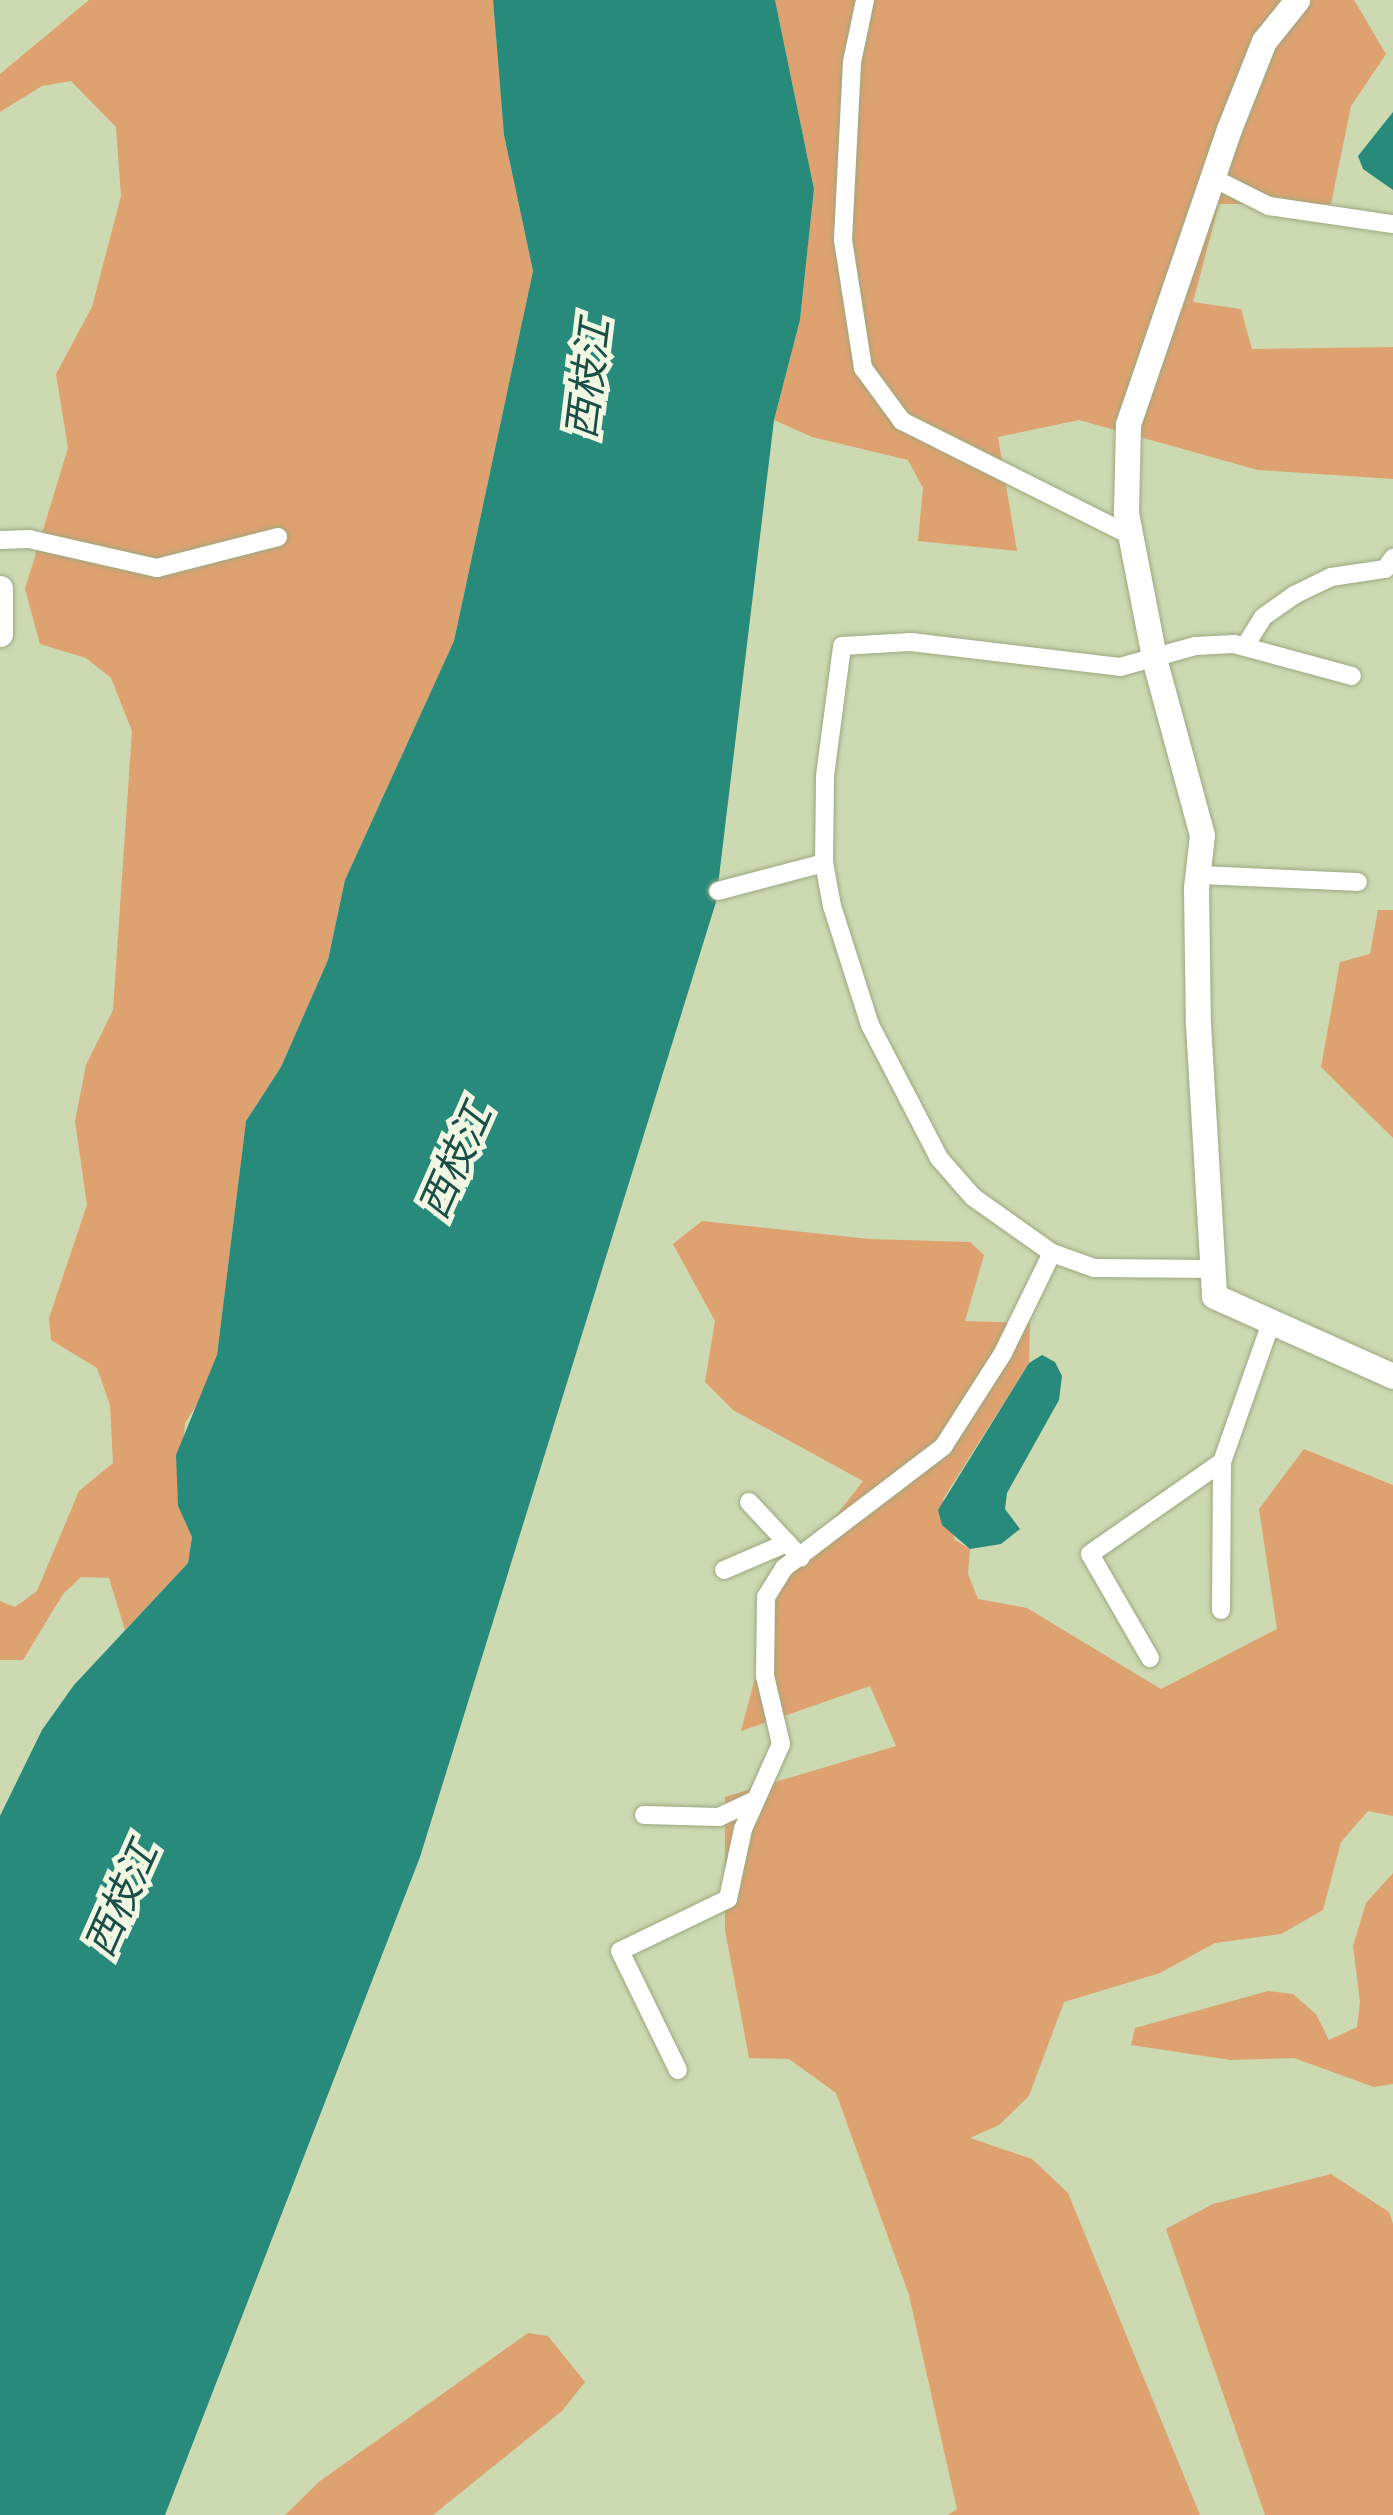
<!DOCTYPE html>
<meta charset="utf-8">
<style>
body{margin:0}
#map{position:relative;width:1393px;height:2515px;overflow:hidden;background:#cdd9b1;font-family:Jost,"Noto Sans SC",sans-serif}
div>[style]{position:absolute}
.green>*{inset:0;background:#dda270}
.water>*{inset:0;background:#278a7b}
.roads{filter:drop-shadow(0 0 2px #9da881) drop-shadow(0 0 2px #9da881)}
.street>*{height:18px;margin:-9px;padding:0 9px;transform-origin:9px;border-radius:9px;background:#fff}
.secondary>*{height:25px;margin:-12.5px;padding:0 12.5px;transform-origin:12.5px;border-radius:12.5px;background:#fff}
span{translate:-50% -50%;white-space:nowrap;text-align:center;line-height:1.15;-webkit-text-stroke:10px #f1f7e3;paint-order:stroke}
.water-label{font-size:40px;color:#194f46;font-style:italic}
</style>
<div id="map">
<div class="green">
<div style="clip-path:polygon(89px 0,493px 0,504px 135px,533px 271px,454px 641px,345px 880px,328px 960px,281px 1067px,246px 1121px,217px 1355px,212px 1382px,185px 1423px,178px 1506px,192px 1537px,188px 1563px,125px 1630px,109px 1578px,81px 1577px,63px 1594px,23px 1660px,0 1660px,0 1601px,15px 1607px,37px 1591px,79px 1491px,113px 1463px,110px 1405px,97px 1368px,51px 1340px,49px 1318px,87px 1205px,75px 1121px,86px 1065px,113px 1010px,132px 731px,111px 678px,86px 658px,40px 644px,25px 589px,68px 448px,56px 374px,92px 307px,121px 196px,116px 127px,71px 81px,42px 86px,0 112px,0 74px)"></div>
<div style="clip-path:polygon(775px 0,1354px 0,1386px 54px,1351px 106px,1331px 204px,1219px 204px,1193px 302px,1241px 309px,1252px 349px,1393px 347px,1393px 479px,1258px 470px,1079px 420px,998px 437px,1017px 551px,918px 541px,923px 488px,908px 460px,812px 437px,774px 420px,800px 320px,814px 189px)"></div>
<div style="clip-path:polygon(1378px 910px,1393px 910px,1393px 1138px,1321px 1067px,1340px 962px,1370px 954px)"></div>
<div style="clip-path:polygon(702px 1221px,869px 1239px,970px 1242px,984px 1255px,965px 1321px,1030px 1323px,1029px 1363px,943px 1499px,955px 1540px,970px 1549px,968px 1574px,978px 1599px,1027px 1608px,1161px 1689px,1277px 1629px,1259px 1509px,1304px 1449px,1393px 1485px,1393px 1816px,1368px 1811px,1341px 1842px,1323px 1910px,1281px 1934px,1215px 1943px,1160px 1973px,1064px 2002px,1029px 2096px,999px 2125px,970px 2138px,1032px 2159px,1068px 2193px,1200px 2515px,948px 2515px,957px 2509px,909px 2295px,836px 2093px,789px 2059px,749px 2058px,725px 1930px,725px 1797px,896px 1746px,870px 1686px,741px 1731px,778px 1591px,863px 1481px,733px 1410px,705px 1382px,715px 1321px,673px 1244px)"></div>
<div style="clip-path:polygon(1393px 1873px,1393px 2084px,1374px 2087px,1294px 2058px,1231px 2060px,1131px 2045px,1135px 2028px,1268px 1991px,1293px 1994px,1316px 2014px,1329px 2040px,1357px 2027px,1360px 2002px,1353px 1946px,1366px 1903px)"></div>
<div style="clip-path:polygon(1331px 2174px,1389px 2212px,1393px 2224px,1393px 2515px,1265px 2515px,1166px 2229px,1213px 2204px)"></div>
<div style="clip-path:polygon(528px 2333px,548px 2336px,585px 2382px,562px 2411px,433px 2515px,285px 2515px,320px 2481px)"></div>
</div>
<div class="water">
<div style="clip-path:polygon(493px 0,775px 0,814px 189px,800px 320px,774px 420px,716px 902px,420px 1857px,165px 2515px,0 2515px,0 1816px,42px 1730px,74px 1685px,188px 1563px,192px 1537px,178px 1506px,176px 1455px,217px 1355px,246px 1121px,281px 1067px,328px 960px,345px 880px,454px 641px,533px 271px,504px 135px)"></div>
<div style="clip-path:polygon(1393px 112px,1393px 190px,1363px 169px,1358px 156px)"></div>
<div style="clip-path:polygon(1042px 1355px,1055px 1362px,1062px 1376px,1059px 1400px,1007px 1493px,1005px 1509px,1020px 1529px,1001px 1544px,970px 1549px,942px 1525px,938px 1510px,1029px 1363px)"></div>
</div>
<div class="roads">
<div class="street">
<div style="left:865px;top:0;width:63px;rotate:101.8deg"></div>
<div style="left:852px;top:62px;width:178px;rotate:92.9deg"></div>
<div style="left:843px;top:240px;width:130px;rotate:81.1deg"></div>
<div style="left:863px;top:368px;width:66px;rotate:53.7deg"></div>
<div style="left:902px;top:421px;width:255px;rotate:26.6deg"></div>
<div style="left:1213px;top:178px;width:63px;rotate:26.6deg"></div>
<div style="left:1269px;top:206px;width:125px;rotate:8.3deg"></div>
<div style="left:0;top:540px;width:29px;rotate:-2deg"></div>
<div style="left:29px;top:539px;width:131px;rotate:12.8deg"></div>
<div style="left:157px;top:568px;width:125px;rotate:-14.4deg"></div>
<div style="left:1245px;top:646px;width:34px;rotate:-58deg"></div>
<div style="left:1263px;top:617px;width:38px;rotate:-35deg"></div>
<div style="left:1294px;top:595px;width:41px;rotate:-25.9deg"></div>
<div style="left:1331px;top:577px;width:55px;rotate:-8.4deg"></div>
<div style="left:1385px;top:569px;width:14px;rotate:-54deg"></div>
<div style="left:1198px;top:875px;width:160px;rotate:2.5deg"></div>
<div style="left:718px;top:891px;width:110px;rotate:-14.8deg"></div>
<div style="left:1211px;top:1269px;width:117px;rotate:-179.5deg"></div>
<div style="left:1094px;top:1268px;width:45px;rotate:-160.3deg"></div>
<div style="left:1052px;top:1253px;width:97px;rotate:-144.7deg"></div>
<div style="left:973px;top:1197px;width:52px;rotate:-131.1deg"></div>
<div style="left:939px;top:1158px;width:150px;rotate:-117.4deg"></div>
<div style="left:870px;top:1025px;width:125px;rotate:-107.7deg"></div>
<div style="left:832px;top:906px;width:44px;rotate:-100.5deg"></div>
<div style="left:824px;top:863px;width:87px;rotate:-89.3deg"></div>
<div style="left:825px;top:776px;width:131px;rotate:-82.5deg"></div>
<div style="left:842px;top:646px;width:69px;rotate:-3.3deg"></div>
<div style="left:911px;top:642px;width:210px;rotate:6.8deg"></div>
<div style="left:1120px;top:667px;width:78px;rotate:-15.6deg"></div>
<div style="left:1195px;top:646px;width:39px;rotate:-3deg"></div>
<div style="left:1234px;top:644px;width:122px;rotate:15.2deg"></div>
<div style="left:749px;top:1502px;width:76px;rotate:47.1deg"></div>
<div style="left:724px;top:1570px;width:69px;rotate:-23.2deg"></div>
<div style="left:1221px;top:1610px;width:148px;rotate:-89.6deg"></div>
<div style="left:1222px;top:1462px;width:147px;rotate:-70.6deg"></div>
<div style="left:1150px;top:1658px;width:120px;rotate:-120deg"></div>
<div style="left:1090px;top:1554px;width:161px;rotate:-34.9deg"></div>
<div style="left:644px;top:1815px;width:75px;rotate:1.5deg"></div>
<div style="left:719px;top:1817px;width:38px;rotate:-25deg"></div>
<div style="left:678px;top:2070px;width:132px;rotate:-116deg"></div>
<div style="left:620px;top:1951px;width:120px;rotate:-25.7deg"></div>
<div style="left:728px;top:1899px;width:72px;rotate:-77.9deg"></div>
<div style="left:743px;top:1829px;width:93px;rotate:-65.9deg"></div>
<div style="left:781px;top:1744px;width:70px;rotate:-103.2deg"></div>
<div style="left:765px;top:1676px;width:79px;rotate:-89.3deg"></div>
<div style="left:766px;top:1597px;width:34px;rotate:-58deg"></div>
<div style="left:784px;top:1568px;width:200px;rotate:-37.3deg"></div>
<div style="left:943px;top:1447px;width:112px;rotate:-57.4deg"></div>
<div style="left:1003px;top:1353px;width:111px;rotate:-63.9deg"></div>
</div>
<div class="secondary">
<div style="left:1297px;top:0;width:53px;rotate:128.8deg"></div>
<div style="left:1264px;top:41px;width:95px;rotate:111.7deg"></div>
<div style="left:1229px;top:129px;width:312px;rotate:108.9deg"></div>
<div style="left:1128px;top:424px;width:89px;rotate:91.3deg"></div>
<div style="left:1126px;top:513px;width:152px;rotate:79deg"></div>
<div style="left:1155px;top:662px;width:179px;rotate:74.8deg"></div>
<div style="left:1202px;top:835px;width:53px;rotate:96.5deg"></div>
<div style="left:1196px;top:888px;width:136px;rotate:89.2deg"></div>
<div style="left:1198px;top:1024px;width:272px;rotate:86.6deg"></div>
<div style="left:1214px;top:1296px;width:196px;rotate:24.1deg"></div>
<div style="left:0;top:588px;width:46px;rotate:90deg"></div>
</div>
</div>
<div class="water-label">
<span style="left:588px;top:379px;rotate:-83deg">西枝江</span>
<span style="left:455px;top:1161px;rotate:-66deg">西枝江</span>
<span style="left:121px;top:1899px;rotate:-66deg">西枝江</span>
</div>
</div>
